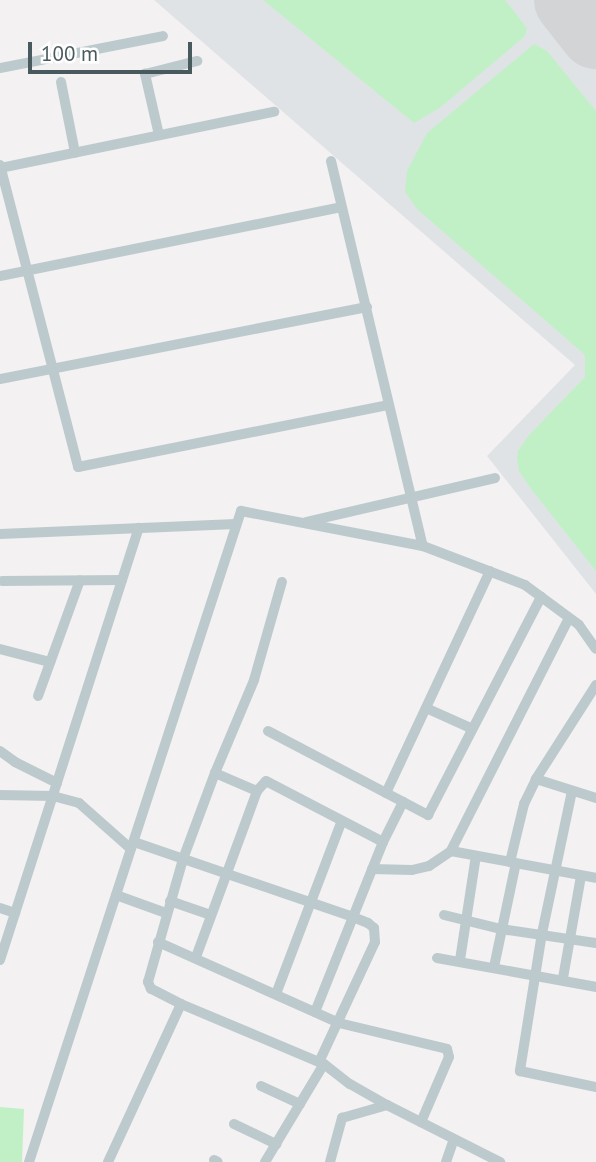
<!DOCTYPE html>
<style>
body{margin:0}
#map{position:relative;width:596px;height:1162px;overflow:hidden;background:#f3f1f2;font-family:"PT Sans",sans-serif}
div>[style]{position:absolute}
.airport>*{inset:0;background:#e0e3e5}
.green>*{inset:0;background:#c1f0c7}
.taxiway>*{height:30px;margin:-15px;padding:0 15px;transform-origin:15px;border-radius:15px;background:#d3d4d6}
.runway>*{height:74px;margin:-37px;padding:0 37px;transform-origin:37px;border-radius:37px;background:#d3d4d6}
.minor>*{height:10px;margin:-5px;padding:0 5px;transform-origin:5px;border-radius:5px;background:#bdcacd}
span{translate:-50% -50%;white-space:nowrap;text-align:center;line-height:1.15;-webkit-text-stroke:5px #fff;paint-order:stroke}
.scale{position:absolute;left:28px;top:42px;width:164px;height:32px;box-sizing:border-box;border:4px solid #495a5e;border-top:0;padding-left:9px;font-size:21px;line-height:24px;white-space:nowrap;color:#495a5e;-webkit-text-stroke:5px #fff;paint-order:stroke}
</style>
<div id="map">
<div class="airport">
<div style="clip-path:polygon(154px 0,596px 0,596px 594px,487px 456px,575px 365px)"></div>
</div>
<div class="green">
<div style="clip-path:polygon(263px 0,505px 0,527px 28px,525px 36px,441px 107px,414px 123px)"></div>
<div style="clip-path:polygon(534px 44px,547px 51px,596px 111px,596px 571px,531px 489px,519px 471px,517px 458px,518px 451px,529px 435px,585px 377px,585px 355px,417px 209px,405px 192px,407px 171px,427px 133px)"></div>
<div style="clip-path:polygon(0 1107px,24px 1109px,22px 1162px,0 1162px)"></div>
</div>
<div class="taxiway">
<div style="left:574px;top:0;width:6px;rotate:72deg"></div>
<div style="left:591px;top:25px;width:7px;rotate:45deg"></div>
</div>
<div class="runway">
<div style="left:571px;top:0;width:41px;rotate:52deg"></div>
</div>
<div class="minor">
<div style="left:0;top:68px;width:166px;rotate:-11.1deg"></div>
<div style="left:61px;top:82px;width:72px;rotate:78.8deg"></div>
<div style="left:159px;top:135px;width:63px;rotate:-102.9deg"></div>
<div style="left:145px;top:74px;width:54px;rotate:-14deg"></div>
<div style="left:331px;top:161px;width:396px;rotate:76.6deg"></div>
<div style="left:0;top:165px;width:312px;rotate:75.5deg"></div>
<div style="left:78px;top:467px;width:317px;rotate:-11.3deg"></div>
<div style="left:0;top:168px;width:280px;rotate:-11.6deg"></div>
<div style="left:0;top:276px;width:348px;rotate:-11.4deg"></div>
<div style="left:0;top:379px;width:374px;rotate:-11.1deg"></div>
<div style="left:306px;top:522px;width:194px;rotate:-13.1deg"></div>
<div style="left:0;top:534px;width:236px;rotate:-2.4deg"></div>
<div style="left:2px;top:581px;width:120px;rotate:-0.5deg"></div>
<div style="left:569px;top:618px;width:261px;rotate:116.9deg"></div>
<div style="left:451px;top:851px;width:147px;rotate:10.5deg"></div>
<div style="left:0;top:649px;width:52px;rotate:14.6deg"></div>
<div style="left:596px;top:685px;width:112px;rotate:122.6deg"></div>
<div style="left:536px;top:779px;width:63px;rotate:17.6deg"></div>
<div style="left:38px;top:696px;width:123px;rotate:-70.1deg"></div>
<div style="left:426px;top:708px;width:51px;rotate:24.1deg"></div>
<div style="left:268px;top:731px;width:181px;rotate:27.7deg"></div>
<div style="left:428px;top:815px;width:246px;rotate:-62.6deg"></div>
<div style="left:0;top:751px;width:19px;rotate:36deg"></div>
<div style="left:15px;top:762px;width:47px;rotate:26.6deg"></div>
<div style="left:215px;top:773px;width:101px;rotate:-67.2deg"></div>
<div style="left:254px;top:680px;width:102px;rotate:-74.1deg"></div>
<div style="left:572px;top:791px;width:145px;rotate:101.9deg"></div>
<div style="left:542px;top:933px;width:140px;rotate:99.1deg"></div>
<div style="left:520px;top:1071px;width:78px;rotate:11.9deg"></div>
<div style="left:386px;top:793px;width:245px;rotate:-64.9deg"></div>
<div style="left:0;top:795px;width:53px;rotate:1.1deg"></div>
<div style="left:53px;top:796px;width:27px;rotate:15deg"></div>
<div style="left:79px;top:803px;width:69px;rotate:41.5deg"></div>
<div style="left:134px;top:842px;width:231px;rotate:18.9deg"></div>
<div style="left:353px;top:917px;width:81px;rotate:-68.2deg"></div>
<div style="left:510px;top:862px;width:60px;rotate:-76.4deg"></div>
<div style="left:524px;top:804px;width:28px;rotate:-64deg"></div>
<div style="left:372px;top:869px;width:40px;rotate:1.4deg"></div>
<div style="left:412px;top:870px;width:17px;rotate:-13deg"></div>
<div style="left:429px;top:866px;width:27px;rotate:-34deg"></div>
<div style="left:116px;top:895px;width:53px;rotate:19.8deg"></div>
<div style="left:170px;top:901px;width:43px;rotate:18.9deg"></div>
<div style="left:0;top:908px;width:16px;rotate:18deg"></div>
<div style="left:444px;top:915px;width:59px;rotate:13.8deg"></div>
<div style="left:501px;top:929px;width:96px;rotate:8.4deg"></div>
<div style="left:158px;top:942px;width:198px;rotate:24.1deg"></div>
<div style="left:339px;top:1023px;width:111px;rotate:13.5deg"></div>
<div style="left:447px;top:1049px;width:8px;rotate:76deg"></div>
<div style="left:449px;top:1057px;width:71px;rotate:113.3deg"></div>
<div style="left:196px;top:957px;width:177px;rotate:-69.8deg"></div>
<div style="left:437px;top:958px;width:162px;rotate:10.3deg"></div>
<div style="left:0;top:960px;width:454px;rotate:-72.2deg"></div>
<div style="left:460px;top:960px;width:105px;rotate:-81.3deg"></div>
<div style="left:494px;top:967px;width:106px;rotate:-78.1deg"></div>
<div style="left:563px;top:978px;width:104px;rotate:-80deg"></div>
<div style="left:276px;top:994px;width:183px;rotate:-69.2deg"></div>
<div style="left:181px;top:1004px;width:34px;rotate:-153deg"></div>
<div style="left:151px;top:989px;width:8px;rotate:-113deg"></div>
<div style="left:148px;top:982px;width:128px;rotate:-74.1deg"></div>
<div style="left:183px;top:859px;width:92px;rotate:-69.6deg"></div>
<div style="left:215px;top:773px;width:46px;rotate:23.2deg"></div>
<div style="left:257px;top:791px;width:13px;rotate:-48deg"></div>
<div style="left:266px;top:781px;width:132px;rotate:27.5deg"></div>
<div style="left:383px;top:842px;width:45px;rotate:-63.4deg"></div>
<div style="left:315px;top:1012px;width:102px;rotate:-68.2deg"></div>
<div style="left:353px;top:917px;width:16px;rotate:22deg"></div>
<div style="left:368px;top:923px;width:8px;rotate:40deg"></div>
<div style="left:374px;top:928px;width:14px;rotate:86deg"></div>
<div style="left:375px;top:942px;width:132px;rotate:115deg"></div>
<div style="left:261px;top:1086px;width:43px;rotate:24.8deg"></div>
<div style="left:234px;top:1124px;width:47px;rotate:25.5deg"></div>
<div style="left:214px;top:1160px;width:4px;rotate:27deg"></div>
<div style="left:29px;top:1162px;width:685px;rotate:-71.96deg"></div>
<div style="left:241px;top:511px;width:185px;rotate:10.9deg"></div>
<div style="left:423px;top:546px;width:109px;rotate:20.9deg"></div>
<div style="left:525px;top:585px;width:67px;rotate:36.5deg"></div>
<div style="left:579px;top:625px;width:29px;rotate:55deg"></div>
<div style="left:108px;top:1162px;width:174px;rotate:-65.2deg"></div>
<div style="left:181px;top:1004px;width:155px;rotate:22.8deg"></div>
<div style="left:324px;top:1064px;width:33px;rotate:38deg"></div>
<div style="left:350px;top:1084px;width:43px;rotate:29.6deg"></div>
<div style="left:265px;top:1162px;width:114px;rotate:-59deg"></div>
<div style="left:330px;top:1162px;width:46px;rotate:-74.7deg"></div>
<div style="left:342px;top:1118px;width:47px;rotate:-16.1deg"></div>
<div style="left:387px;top:1105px;width:127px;rotate:26.8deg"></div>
<div style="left:446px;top:1162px;width:24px;rotate:-71deg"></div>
</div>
<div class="scale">100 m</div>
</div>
